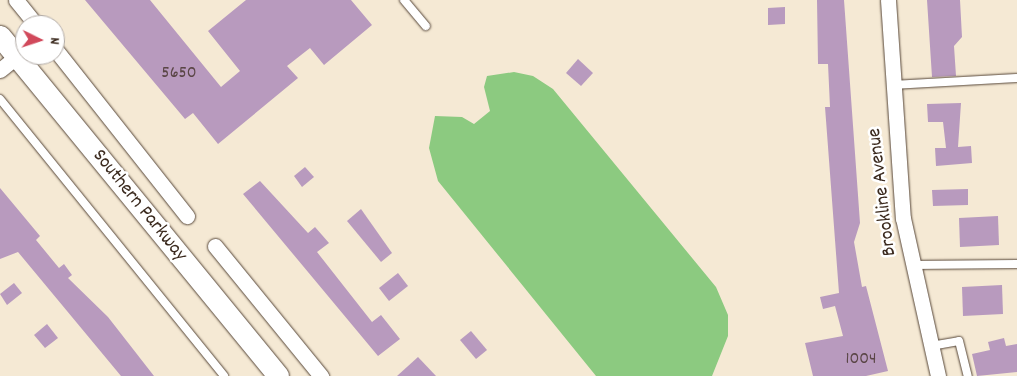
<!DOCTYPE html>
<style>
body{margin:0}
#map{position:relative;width:1017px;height:376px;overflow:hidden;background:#f5e9d4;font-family:Dekko,sans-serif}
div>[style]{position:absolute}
.green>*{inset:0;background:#8cca80}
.building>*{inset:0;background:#b89abe}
.roads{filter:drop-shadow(0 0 1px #574739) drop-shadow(0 0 1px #574739)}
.lane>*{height:8px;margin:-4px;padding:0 4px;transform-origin:4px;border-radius:4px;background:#fff}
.street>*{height:15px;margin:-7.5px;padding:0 7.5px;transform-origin:7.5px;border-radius:7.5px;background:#fff}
.secondary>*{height:21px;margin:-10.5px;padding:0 10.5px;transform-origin:10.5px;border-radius:10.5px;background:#fff}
span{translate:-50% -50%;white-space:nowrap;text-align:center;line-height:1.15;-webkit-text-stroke:5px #fff;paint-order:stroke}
.number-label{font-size:18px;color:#5a4646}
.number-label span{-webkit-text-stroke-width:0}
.street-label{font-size:20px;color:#3b2a1e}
.north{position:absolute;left:15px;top:15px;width:50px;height:50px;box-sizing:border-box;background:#fff;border:1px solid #b1aaa5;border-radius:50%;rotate:94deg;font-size:14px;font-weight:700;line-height:20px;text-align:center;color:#3b2a1e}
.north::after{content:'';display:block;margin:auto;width:18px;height:22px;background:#d1495b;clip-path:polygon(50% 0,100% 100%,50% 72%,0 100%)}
</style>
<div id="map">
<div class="green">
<div style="clip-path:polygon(514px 72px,533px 76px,553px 89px,716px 287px,728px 315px,728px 336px,712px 376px,596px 376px,438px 181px,429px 148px,435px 116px,462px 117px,474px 124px,490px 111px,484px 87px,487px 76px)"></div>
</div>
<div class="building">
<div style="clip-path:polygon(85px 0,150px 0,221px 87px,240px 71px,208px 31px,246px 0,351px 0,372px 25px,324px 65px,310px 48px,287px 66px,298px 78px,218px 144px,193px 113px,185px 119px)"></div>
<div style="clip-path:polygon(817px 0,844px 0,860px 223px,854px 242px,862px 287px,866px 286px,888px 371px,866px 376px,813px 376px,805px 343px,843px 336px,835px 306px,823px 309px,820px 297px,839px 293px,825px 107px,830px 107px,828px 64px,818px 64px)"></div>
<div style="clip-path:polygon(927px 0,960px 0,962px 37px,954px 46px,956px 76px,932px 77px)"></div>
<div style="clip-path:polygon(785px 7px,785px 24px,768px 25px,768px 8px)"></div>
<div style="clip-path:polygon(578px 59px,593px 73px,581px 86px,566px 73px)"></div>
<div style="clip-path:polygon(961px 103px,958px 147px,971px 146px,972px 163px,936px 166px,935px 148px,946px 148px,943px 122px,928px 122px,927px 104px)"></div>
<div style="clip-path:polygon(305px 167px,314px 177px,302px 187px,294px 176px)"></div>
<div style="clip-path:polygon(260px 181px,308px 233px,315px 227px,329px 243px,317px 252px,372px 322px,381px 315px,400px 339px,378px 356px,243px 194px)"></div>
<div style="clip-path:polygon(0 188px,40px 236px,36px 240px,59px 268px,64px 264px,72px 275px,68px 278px,108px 317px,154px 376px,121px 376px,18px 252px,0 259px)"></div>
<div style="clip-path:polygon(968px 189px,968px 205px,933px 206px,932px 190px)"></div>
<div style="clip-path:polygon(361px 209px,392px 253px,381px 262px,347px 221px)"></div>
<div style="clip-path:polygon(998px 216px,999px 245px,960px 247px,959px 218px)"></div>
<div style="clip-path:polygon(398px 273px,408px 286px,389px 301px,379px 288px)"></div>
<div style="clip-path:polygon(14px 283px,22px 293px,7px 305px,0 294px)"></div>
<div style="clip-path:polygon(1002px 285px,1003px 314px,963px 316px,962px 287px)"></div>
<div style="clip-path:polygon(47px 324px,58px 338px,45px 348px,34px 335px)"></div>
<div style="clip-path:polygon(471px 331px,487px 350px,476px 359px,460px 340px)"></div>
<div style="clip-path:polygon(1004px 338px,1006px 346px,1017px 344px,1017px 372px,977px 376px,972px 354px,990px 350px,988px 342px)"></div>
<div style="clip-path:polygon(418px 357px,436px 376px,397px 376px)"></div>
</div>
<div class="roads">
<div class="lane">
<div style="left:404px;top:0;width:34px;rotate:50deg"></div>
<div style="left:892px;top:85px;width:125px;rotate:-3.2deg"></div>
<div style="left:0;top:99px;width:356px;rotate:51deg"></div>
<div style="left:912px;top:265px;width:105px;rotate:-0.5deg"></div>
<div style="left:931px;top:346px;width:28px;rotate:-10deg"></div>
<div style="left:959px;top:341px;width:36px;rotate:76deg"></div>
</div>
<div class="street">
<div style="left:16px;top:0;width:32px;rotate:51deg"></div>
<div style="left:888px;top:0;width:219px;rotate:86.1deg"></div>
<div style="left:903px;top:218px;width:162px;rotate:77.5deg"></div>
<div style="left:55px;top:49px;width:213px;rotate:51.7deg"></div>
<div style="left:0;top:70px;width:22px;rotate:-39deg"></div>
<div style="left:215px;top:246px;width:168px;rotate:50.8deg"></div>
</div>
<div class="secondary">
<div style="left:0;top:36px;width:439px;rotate:50.7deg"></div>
</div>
</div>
<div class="number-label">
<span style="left:179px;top:74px">5650</span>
<span style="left:861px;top:360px">1004</span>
</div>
<div class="street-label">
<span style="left:883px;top:192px;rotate:-97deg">Brookline Avenue</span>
<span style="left:139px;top:206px;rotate:51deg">Southern Parkway</span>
</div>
<div class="north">N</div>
</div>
